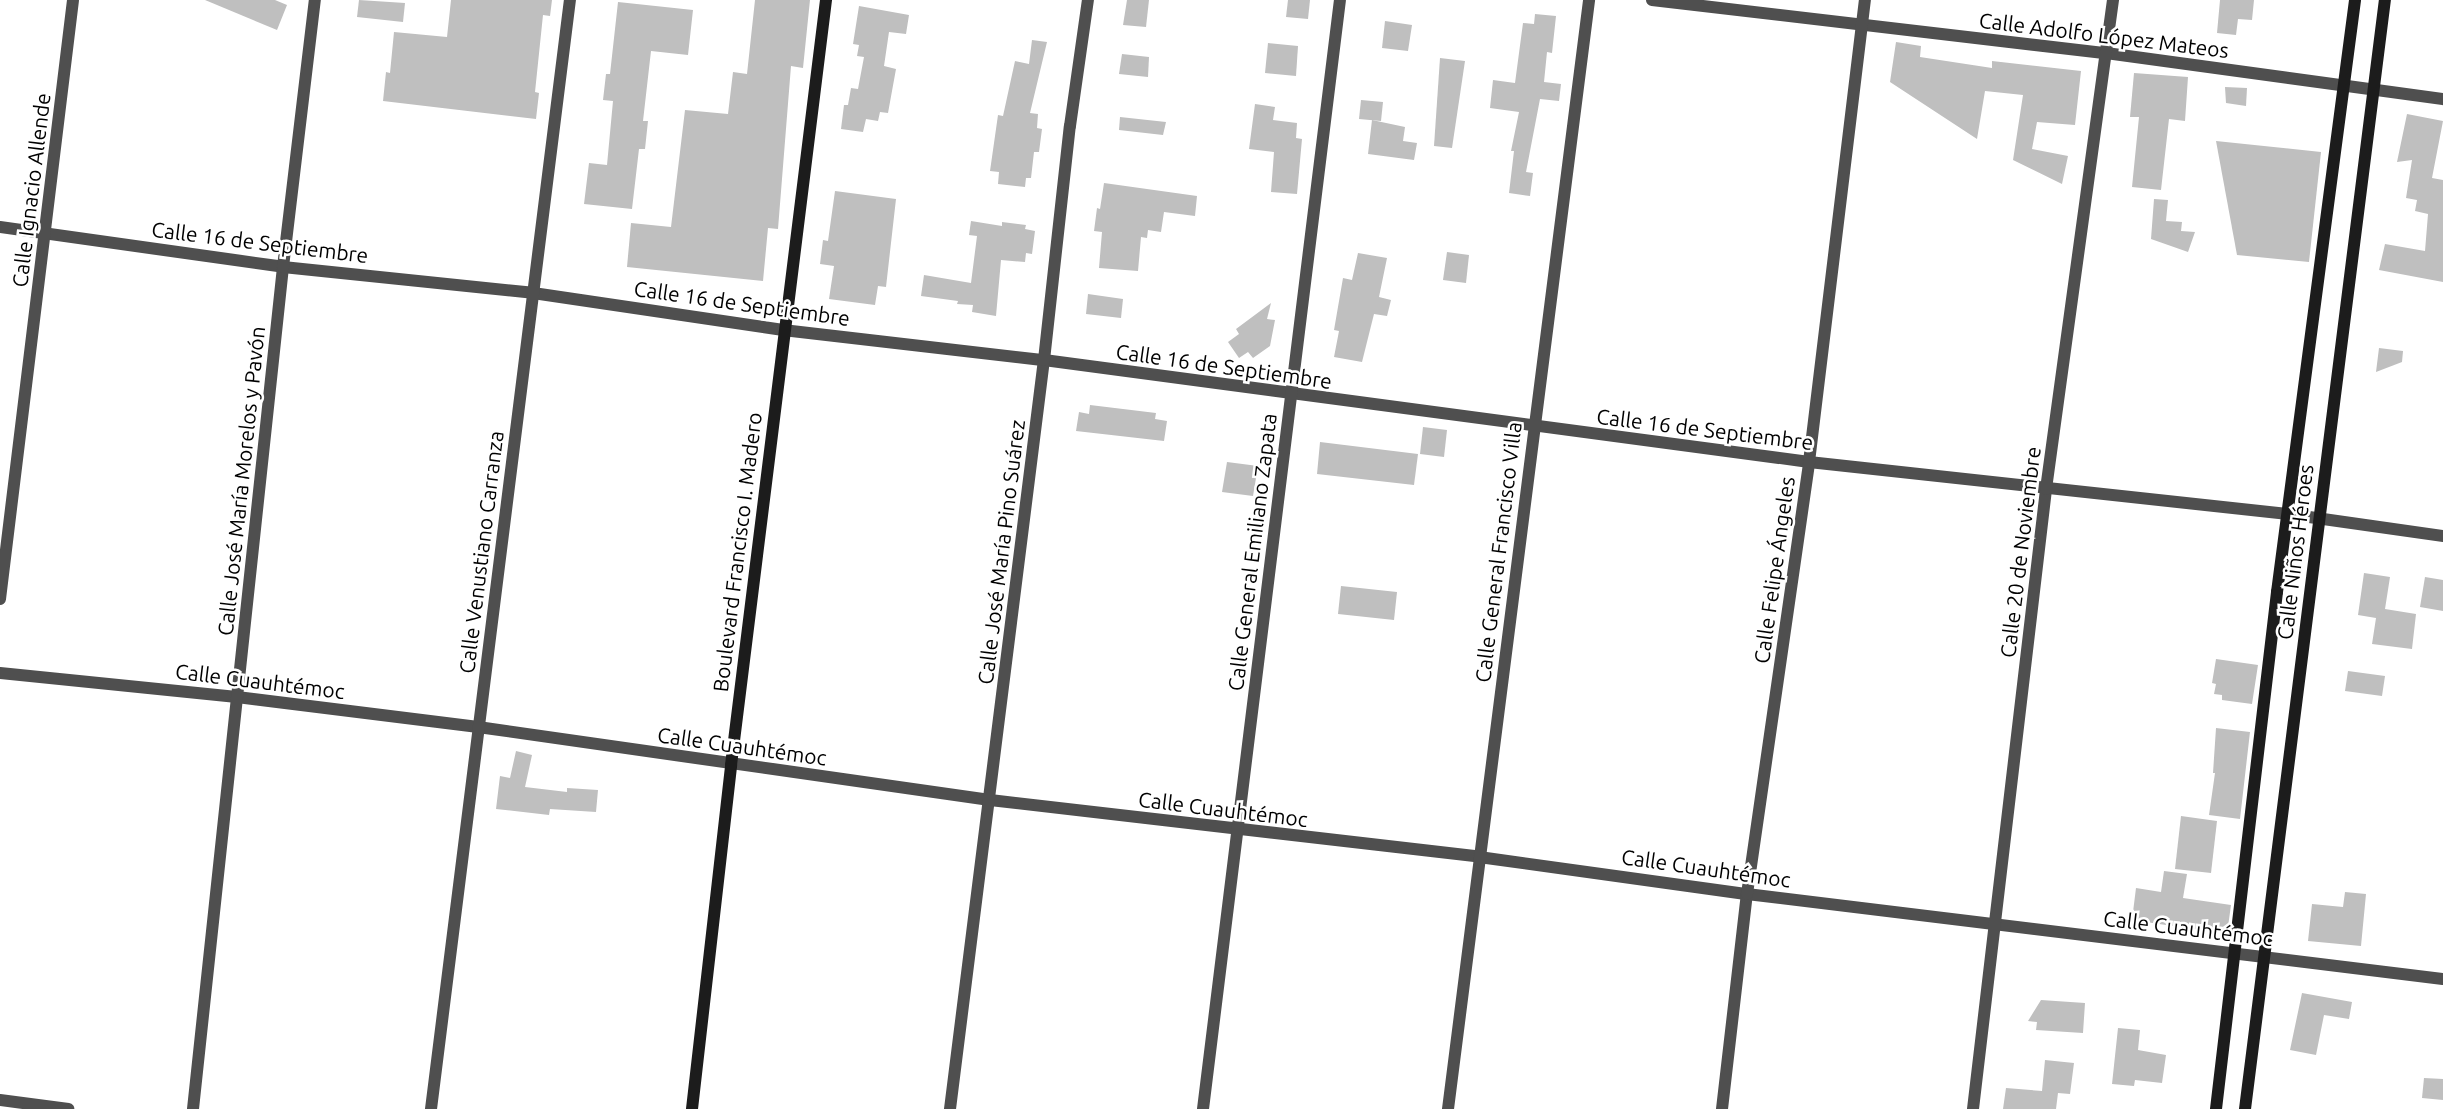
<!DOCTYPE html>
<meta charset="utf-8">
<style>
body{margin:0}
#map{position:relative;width:2443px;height:1109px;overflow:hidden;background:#fff;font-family:Ubuntu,sans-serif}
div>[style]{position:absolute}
.building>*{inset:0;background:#bfbfbf}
.street>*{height:12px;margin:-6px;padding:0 6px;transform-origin:6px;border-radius:6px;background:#4f4f4f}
.secondary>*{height:12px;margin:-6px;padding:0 6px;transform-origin:6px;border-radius:6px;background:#1c1c1c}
span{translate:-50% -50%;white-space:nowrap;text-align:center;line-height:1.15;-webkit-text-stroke:5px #fff;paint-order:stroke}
.street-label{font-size:21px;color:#000}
</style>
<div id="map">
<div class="building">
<div style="clip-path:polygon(205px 0,275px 0,287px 5px,277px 30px)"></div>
<div style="clip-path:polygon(359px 0,405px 3px,403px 22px,357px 17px)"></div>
<div style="clip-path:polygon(451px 0,552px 0,550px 16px,543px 15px,535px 92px,539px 93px,536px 119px,383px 101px,386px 72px,390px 73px,394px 32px,447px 37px)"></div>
<div style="clip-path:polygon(755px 0,810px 0,803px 68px,791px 66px,778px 229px,768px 228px,763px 281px,627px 267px,631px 223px,671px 227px,685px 110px,728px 114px,733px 72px,747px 74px)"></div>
<div style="clip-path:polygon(1127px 0,1149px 0,1146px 27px,1123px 25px)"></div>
<div style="clip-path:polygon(1288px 0,1310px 0,1308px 19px,1286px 17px)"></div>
<div style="clip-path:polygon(2220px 0,2254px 0,2252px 20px,2238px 19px,2236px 35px,2217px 33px)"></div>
<div style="clip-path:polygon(618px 2px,693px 10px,688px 55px,651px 51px,643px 121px,648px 121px,645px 149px,639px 149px,632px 209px,584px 204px,589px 163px,607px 165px,613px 101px,603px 100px,606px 74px,610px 74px)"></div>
<div style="clip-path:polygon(859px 6px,909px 15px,906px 34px,889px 32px,884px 66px,896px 69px,888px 113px,880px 112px,878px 121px,866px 119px,863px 132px,841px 129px,844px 105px,848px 105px,851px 88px,858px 89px,864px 57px,857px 56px,859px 45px,853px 44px)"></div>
<div style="clip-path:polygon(1535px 14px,1556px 16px,1552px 53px,1547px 52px,1544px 82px,1561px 84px,1559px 101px,1540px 99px,1526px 172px,1533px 173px,1530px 196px,1509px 193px,1514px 151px,1511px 151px,1519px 112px,1490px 108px,1493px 80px,1515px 83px,1523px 23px,1534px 24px)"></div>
<div style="clip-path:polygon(1385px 21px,1412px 25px,1408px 51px,1382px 48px)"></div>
<div style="clip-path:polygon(1032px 40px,1047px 42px,1030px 113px,1038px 114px,1037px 128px,1042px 129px,1039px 152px,1034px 152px,1031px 178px,1026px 178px,1025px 187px,998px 184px,999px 172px,990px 171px,998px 115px,1003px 116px,1015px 61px,1029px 64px)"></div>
<div style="clip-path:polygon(1896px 42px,1921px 46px,1920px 57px,1992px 68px,1992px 61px,2081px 71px,2075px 125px,2037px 122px,2032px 149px,2068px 156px,2062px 184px,2013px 160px,2023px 95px,1985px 91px,1977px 139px,1890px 82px)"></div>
<div style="clip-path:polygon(1268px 43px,1298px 46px,1296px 76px,1265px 73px)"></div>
<div style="clip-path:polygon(1122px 54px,1149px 57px,1148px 77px,1119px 74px)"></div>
<div style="clip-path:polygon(1440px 58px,1465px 61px,1452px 148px,1434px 146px)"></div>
<div style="clip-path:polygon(2134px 73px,2188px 77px,2185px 121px,2169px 119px,2161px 190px,2132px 187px,2139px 117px,2130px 117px)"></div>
<div style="clip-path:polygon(2225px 87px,2247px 88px,2246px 106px,2226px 103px)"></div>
<div style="clip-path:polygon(1361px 100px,1383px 102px,1381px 121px,1359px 119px)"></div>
<div style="clip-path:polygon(1255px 104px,1275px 107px,1273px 120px,1297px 123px,1296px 138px,1302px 139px,1297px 194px,1271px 192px,1274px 152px,1249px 149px)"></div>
<div style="clip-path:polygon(2407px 114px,2443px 121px,2432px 178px,2443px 180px,2443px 282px,2379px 270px,2385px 244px,2425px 251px,2428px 214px,2415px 211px,2417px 200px,2406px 198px,2412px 160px,2397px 162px)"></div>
<div style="clip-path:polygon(1120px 117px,1166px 122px,1163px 135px,1119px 130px)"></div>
<div style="clip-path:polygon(1372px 120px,1405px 127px,1403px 141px,1417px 143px,1414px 160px,1368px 154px)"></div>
<div style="clip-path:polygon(2216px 141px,2321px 152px,2309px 262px,2237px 255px)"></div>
<div style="clip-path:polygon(1104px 183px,1197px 196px,1195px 216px,1164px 212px,1161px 232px,1148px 230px,1147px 238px,1141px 237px,1138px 271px,1099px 268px,1102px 232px,1094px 231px,1097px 208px,1100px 209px)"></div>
<div style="clip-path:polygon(835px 191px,896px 199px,886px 287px,878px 286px,875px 305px,829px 299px,834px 266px,820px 264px,823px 240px,828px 241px)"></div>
<div style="clip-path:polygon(2154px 199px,2168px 200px,2166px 221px,2182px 222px,2181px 231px,2195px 232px,2188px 252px,2151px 239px)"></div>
<div style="clip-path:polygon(971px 221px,1002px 226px,1002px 222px,1026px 225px,1025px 229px,1035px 231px,1032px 254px,1026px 253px,1025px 262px,1001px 260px,996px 316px,972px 312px,973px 305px,957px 304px,958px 301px,921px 296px,924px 275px,971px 283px,977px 236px,969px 235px)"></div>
<div style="clip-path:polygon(1447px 252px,1469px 255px,1466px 283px,1443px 280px)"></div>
<div style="clip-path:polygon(1358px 253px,1387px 258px,1379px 297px,1391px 300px,1387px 316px,1374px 314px,1362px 362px,1334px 357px,1339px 331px,1334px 330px,1343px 278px,1352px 280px)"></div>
<div style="clip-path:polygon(1088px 294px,1123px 299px,1121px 318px,1086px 314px)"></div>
<div style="clip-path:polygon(1271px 303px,1267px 319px,1275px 320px,1270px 346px,1253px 358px,1248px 352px,1239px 358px,1228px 342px,1239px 334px,1236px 329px)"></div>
<div style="clip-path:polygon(2379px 348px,2403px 351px,2402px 362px,2376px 372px)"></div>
<div style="clip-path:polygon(1090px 405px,1156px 413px,1155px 419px,1167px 421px,1164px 441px,1076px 431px,1079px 412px,1089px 414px)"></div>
<div style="clip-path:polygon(1423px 427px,1447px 430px,1444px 457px,1420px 454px)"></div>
<div style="clip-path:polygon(1320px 442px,1418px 454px,1414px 485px,1317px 474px)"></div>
<div style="clip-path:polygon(1227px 462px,1258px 466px,1253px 496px,1222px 492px)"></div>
<div style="clip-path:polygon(2364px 573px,2390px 577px,2385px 609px,2416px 614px,2412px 649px,2372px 644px,2376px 618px,2358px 615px)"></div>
<div style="clip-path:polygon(2425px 577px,2443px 580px,2443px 611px,2420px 607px)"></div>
<div style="clip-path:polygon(1341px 586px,1397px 592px,1394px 620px,1338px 614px)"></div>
<div style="clip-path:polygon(2216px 659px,2258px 665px,2252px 704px,2222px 700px,2222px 695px,2214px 694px,2216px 684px,2212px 683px)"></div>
<div style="clip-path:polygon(2348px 671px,2385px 676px,2382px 696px,2345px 691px)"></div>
<div style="clip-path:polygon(2216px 728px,2250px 732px,2240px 819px,2209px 815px,2215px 773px,2213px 773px)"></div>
<div style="clip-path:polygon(516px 751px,532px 755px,525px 787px,567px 792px,567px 788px,598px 790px,596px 812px,550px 809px,549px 815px,496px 809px,500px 776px,510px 778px)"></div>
<div style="clip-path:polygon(2181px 816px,2217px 821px,2211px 873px,2175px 869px)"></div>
<div style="clip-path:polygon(2164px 871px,2187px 874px,2183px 898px,2231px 905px,2227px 934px,2132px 920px,2136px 888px,2161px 892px)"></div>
<div style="clip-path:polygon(2345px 892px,2366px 894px,2361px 946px,2308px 941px,2312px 904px,2343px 907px)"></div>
<div style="clip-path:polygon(2302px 993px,2352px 1002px,2349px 1019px,2324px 1015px,2316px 1055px,2290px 1050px)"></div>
<div style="clip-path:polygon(2041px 1000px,2085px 1003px,2083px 1033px,2036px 1030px,2037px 1022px,2028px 1021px)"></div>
<div style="clip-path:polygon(2118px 1028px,2140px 1030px,2138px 1050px,2166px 1055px,2162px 1083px,2135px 1080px,2134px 1086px,2112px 1084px)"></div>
<div style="clip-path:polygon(2045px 1060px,2074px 1063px,2070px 1094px,2058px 1093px,2056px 1109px,2003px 1109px,2006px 1088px,2042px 1091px)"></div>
<div style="clip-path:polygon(2424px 1078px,2443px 1079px,2443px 1100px,2422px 1098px)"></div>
</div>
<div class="street">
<div style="left:1652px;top:0;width:457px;rotate:6.7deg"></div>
<div style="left:2106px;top:53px;width:340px;rotate:7.8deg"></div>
<div style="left:0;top:227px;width:286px;rotate:8deg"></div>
<div style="left:283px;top:267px;width:251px;rotate:5.9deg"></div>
<div style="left:533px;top:293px;width:253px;rotate:8.4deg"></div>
<div style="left:783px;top:330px;width:263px;rotate:6.6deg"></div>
<div style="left:1044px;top:360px;width:772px;rotate:7.59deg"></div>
<div style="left:1809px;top:462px;width:482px;rotate:6.2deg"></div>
<div style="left:2288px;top:514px;width:157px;rotate:8.1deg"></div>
<div style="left:0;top:599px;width:603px;rotate:-83.05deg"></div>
<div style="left:0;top:673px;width:238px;rotate:5.8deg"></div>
<div style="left:237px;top:697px;width:243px;rotate:7.1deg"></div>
<div style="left:478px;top:727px;width:517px;rotate:8.11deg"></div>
<div style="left:990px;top:800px;width:492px;rotate:6.6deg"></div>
<div style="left:1479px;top:857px;width:271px;rotate:7.9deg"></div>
<div style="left:1747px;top:894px;width:701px;rotate:6.96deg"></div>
<div style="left:0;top:1100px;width:69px;rotate:7.5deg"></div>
<div style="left:193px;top:1109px;width:847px;rotate:-83.9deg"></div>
<div style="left:283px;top:267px;width:269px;rotate:-83.2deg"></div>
<div style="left:431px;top:1109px;width:1118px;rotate:-82.86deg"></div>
<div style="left:950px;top:1109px;width:755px;rotate:-82.85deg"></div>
<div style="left:1044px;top:360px;width:235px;rotate:-83.7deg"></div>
<div style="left:1070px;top:126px;width:127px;rotate:-81.9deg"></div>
<div style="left:1203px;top:1109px;width:1117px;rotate:-82.96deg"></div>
<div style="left:1448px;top:1109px;width:1118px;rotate:-82.75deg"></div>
<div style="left:1722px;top:1109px;width:216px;rotate:-83.4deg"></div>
<div style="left:1747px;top:894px;width:436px;rotate:-81.8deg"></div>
<div style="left:1809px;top:462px;width:465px;rotate:-83.1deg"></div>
<div style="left:1973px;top:1109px;width:624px;rotate:-83.28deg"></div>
<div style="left:2046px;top:489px;width:494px;rotate:-82.2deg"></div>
</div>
<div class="secondary">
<div style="left:692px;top:1109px;width:346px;rotate:-83.5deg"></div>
<div style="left:731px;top:765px;width:771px;rotate:-82.92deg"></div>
<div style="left:2216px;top:1109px;width:521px;rotate:-83.27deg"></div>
<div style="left:2277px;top:592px;width:597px;rotate:-82.49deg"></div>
<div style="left:2245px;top:1109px;width:1118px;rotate:-82.81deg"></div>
</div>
<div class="street-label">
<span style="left:2104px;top:35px;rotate:7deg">Calle Adolfo López Mateos</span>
<span style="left:31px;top:190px;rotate:-83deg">Calle Ignacio Allende</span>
<span style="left:260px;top:242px;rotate:7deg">Calle 16 de Septiembre</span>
<span style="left:742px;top:303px;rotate:8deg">Calle 16 de Septiembre</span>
<span style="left:1224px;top:366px;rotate:8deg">Calle 16 de Septiembre</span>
<span style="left:1705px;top:429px;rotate:7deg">Calle 16 de Septiembre</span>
<span style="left:241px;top:481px;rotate:-84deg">Calle José María Morelos y Pavón</span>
<span style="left:481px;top:552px;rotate:-83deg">Calle Venustiano Carranza</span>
<span style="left:737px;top:552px;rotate:-83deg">Boulevard Francisco I. Madero</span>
<span style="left:1001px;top:552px;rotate:-83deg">Calle José María Pino Suárez</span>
<span style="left:1252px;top:552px;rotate:-83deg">Calle General Emiliano Zapata</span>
<span style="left:1498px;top:552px;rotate:-83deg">Calle General Francisco Villa</span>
<span style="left:2020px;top:552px;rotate:-83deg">Calle 20 de Noviembre</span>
<span style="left:2295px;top:552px;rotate:-83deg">Calle Niños Héroes</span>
<span style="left:1774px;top:570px;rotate:-82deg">Calle Felipe Ángeles</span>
<span style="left:260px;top:681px;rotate:7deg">Calle Cuauhtémoc</span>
<span style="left:742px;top:746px;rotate:8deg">Calle Cuauhtémoc</span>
<span style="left:1223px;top:809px;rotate:7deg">Calle Cuauhtémoc</span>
<span style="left:1706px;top:868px;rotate:8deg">Calle Cuauhtémoc</span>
<span style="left:2188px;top:928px;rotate:7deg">Calle Cuauhtémoc</span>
</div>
</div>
